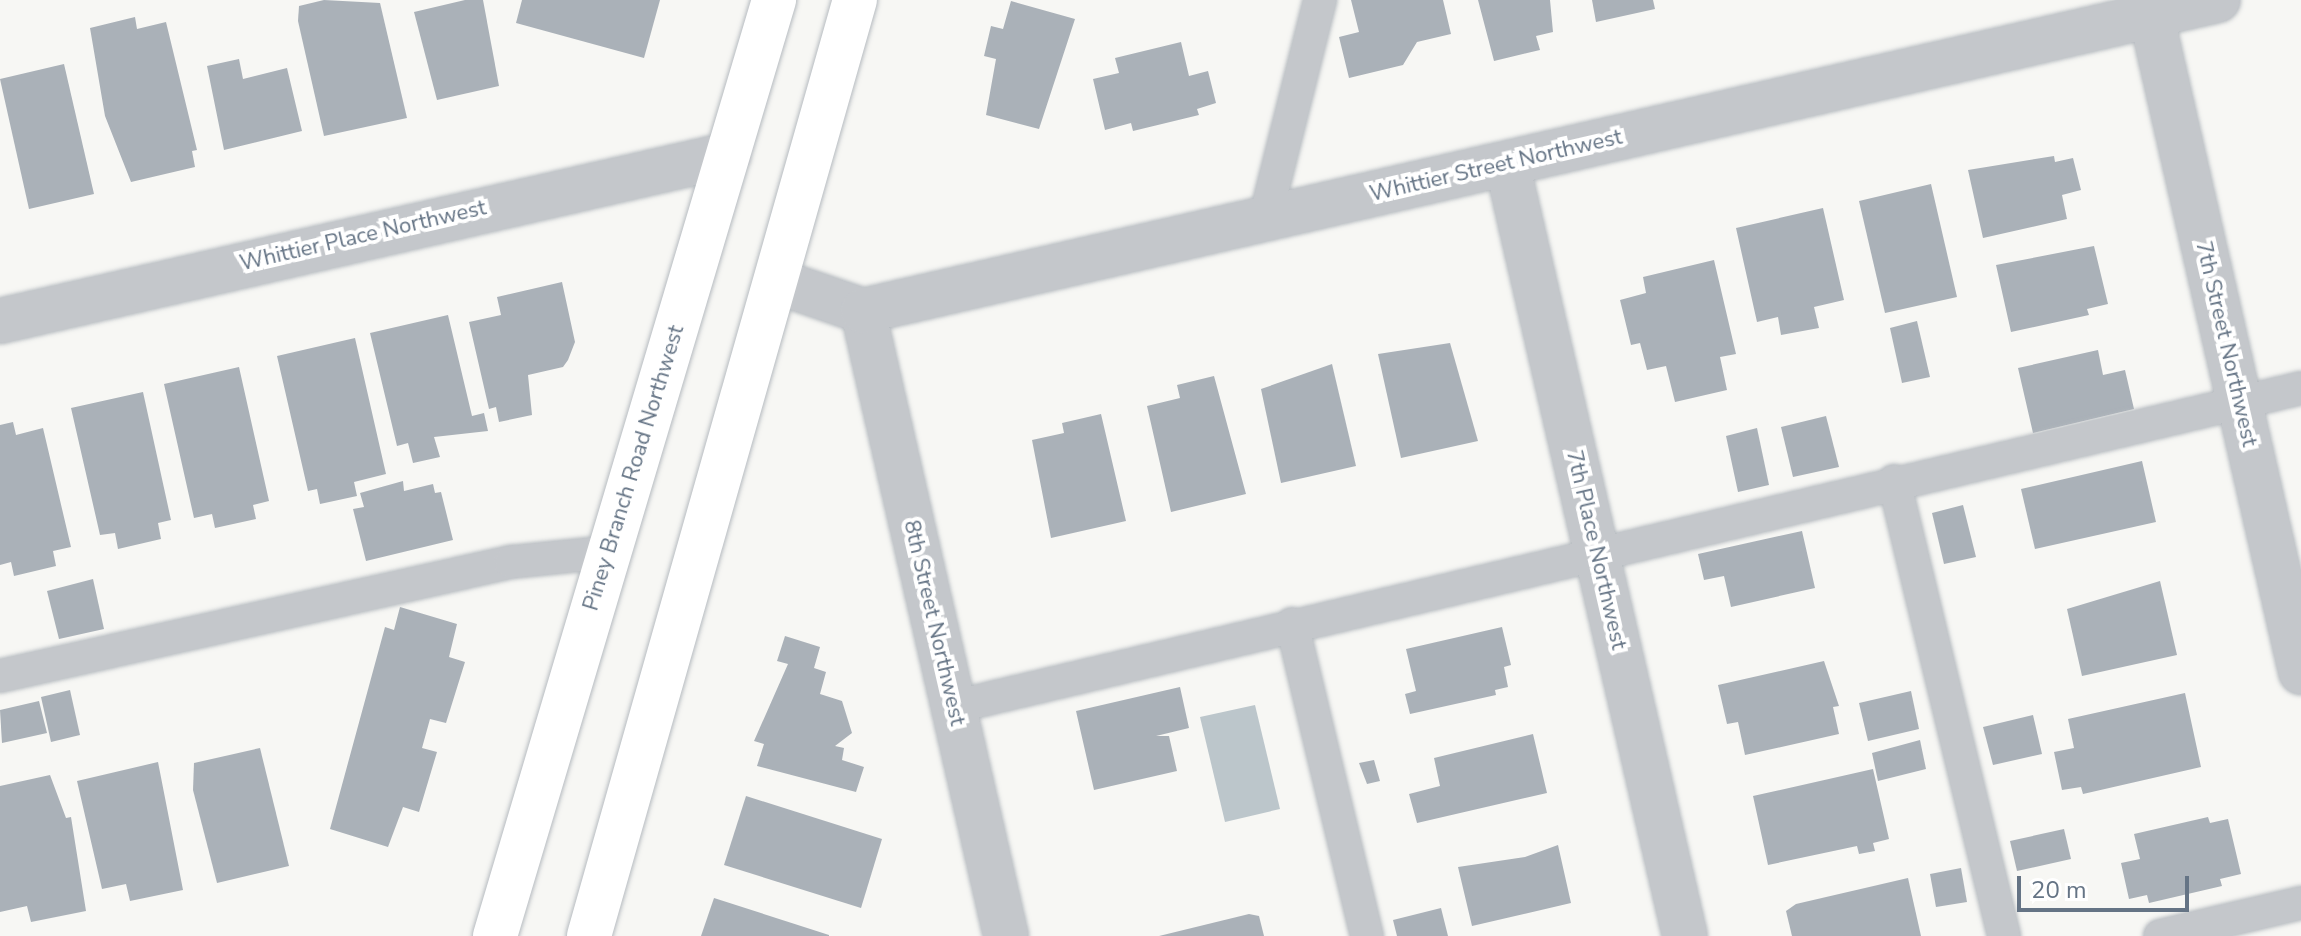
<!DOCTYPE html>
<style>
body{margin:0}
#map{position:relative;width:2301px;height:936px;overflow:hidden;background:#f7f7f4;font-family:"Nunito Sans",sans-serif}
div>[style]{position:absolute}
.water>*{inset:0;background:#bcc6cb}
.building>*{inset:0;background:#aab1b8}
.roads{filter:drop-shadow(0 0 2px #b6bbc0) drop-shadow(0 0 2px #b6bbc0)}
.service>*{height:32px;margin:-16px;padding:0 16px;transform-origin:16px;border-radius:16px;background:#c4c7cb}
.pedestrian>*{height:44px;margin:-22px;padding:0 22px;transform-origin:22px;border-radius:22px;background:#c4c7cb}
.minor>*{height:44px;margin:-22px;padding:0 22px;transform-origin:22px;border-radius:22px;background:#c4c7cb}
.secondary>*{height:44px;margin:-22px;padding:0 22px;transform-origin:22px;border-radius:22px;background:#fff}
span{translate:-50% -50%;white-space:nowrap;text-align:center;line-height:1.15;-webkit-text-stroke:8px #fff;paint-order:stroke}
.street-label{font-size:22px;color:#657485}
.scale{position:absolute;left:2017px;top:876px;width:172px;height:36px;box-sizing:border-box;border:4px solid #657485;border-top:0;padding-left:10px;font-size:24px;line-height:28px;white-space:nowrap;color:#657485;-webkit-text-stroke:6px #fff;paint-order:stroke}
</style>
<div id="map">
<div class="water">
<div style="clip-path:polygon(1255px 705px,1280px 809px,1225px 822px,1200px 717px)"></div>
</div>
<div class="building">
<div style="clip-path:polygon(324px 0,380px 3px,407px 118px,324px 136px,298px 21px,299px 6px)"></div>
<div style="clip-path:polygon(465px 0,483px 0,499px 86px,437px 100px,414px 12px)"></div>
<div style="clip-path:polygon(522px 0,660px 0,644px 58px,516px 23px)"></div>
<div style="clip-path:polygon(1351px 0,1443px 0,1451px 34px,1417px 42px,1403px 65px,1349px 78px,1339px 37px,1359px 32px)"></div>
<div style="clip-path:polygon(1478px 0,1550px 0,1553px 32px,1536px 36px,1540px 50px,1494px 61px)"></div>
<div style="clip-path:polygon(1592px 0,1653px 0,1655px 9px,1596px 22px)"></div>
<div style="clip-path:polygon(1011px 1px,1075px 19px,1039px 129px,986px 115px,996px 59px,984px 56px,991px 26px,1003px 29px)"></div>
<div style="clip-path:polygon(135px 17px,137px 29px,166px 22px,197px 150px,192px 151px,195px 167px,131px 182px,105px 116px,90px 28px)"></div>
<div style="clip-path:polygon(1181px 42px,1189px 76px,1208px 71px,1216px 103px,1197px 109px,1199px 115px,1133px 131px,1131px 123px,1105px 130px,1093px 79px,1119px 73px,1115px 58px)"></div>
<div style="clip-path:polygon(239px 59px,243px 79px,287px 68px,302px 131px,224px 150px,207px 66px)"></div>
<div style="clip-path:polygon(64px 64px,94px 194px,29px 209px,0 79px)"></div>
<div style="clip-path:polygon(2054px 156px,2055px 162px,2073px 158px,2081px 190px,2062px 195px,2067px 219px,1983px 238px,1968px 170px)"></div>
<div style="clip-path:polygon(1931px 184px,1957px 297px,1885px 313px,1859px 201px)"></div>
<div style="clip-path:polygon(1823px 208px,1844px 300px,1814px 307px,1819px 328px,1781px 335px,1778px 317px,1757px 322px,1736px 228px)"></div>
<div style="clip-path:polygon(2094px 246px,2108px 304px,2087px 309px,2089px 315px,2011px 332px,1996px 265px)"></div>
<div style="clip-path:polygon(1714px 260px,1736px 354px,1720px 357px,1727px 390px,1675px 402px,1666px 366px,1647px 370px,1640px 343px,1631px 345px,1620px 300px,1646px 293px,1643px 277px)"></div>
<div style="clip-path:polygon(562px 282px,575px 342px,568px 360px,563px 367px,528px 375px,532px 415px,499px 422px,496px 407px,489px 409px,469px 322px,501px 315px,497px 297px)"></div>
<div style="clip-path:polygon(448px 315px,472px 416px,484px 413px,488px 431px,434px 437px,440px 457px,413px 463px,408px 443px,397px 446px,370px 333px)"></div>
<div style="clip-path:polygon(1917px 321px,1930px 377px,1902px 383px,1890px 328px)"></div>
<div style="clip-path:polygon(355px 338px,386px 474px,354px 482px,357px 496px,320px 504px,317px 489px,308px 491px,277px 356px)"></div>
<div style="clip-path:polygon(1450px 343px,1478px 441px,1401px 458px,1378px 354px)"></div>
<div style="clip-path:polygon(2098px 350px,2103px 375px,2125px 370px,2134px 409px,2033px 433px,2018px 368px)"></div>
<div style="clip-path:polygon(1332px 364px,1356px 466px,1281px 483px,1261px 389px)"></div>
<div style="clip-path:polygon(239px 367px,269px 501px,253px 505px,256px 519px,215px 528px,212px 514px,194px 518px,164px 384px)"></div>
<div style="clip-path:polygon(1214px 376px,1246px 494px,1171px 512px,1147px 406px,1180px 398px,1177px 385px)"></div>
<div style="clip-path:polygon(143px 392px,171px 520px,158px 523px,161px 539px,118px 549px,115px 533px,100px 535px,71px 408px)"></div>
<div style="clip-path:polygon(1101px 414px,1126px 521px,1051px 538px,1032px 440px,1064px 433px,1062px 423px)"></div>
<div style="clip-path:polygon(1826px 416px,1839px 467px,1793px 477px,1781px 427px)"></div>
<div style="clip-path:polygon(13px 422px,16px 435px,43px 428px,71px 547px,53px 551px,56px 566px,14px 576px,11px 562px,0 565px,0 425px)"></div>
<div style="clip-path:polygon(1757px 428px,1769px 485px,1738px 492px,1726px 436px)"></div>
<div style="clip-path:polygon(2142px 461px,2156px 522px,2035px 549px,2021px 489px)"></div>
<div style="clip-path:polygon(403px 481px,404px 491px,433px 484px,435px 493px,441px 492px,453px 540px,366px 561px,353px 509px,364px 507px,360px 493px)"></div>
<div style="clip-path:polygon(1963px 505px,1976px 557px,1944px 564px,1932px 513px)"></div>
<div style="clip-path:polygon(1802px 531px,1815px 588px,1731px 607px,1724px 576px,1704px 580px,1698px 554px)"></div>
<div style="clip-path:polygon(93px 579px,104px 629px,59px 639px,47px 591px)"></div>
<div style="clip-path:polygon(2160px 581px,2177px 655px,2082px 676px,2067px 609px)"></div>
<div style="clip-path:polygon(400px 607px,457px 624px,449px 657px,465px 662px,446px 723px,430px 719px,422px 748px,437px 752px,419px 812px,403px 807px,388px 847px,330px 829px,385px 627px,394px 630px)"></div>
<div style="clip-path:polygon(1502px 627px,1511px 665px,1504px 667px,1508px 687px,1495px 690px,1496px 695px,1410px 714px,1405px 694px,1416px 691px,1406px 649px)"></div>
<div style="clip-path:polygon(785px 636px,820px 647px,814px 668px,826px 672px,820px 694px,842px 701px,852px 733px,835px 746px,844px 748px,842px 760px,864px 767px,856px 792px,757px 766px,764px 744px,754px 741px,788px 664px,777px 661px)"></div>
<div style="clip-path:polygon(1824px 661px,1839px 706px,1833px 707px,1839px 734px,1745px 755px,1738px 722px,1727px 724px,1718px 685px)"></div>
<div style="clip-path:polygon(1180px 687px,1189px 728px,1156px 736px,1169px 736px,1177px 771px,1094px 790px,1076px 711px)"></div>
<div style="clip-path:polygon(70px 690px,80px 735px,51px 742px,41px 697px)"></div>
<div style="clip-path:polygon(1911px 691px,1919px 729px,1868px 741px,1859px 703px)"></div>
<div style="clip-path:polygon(2185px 693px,2201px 767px,2083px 794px,2081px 787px,2062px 790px,2054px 752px,2074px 748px,2068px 719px)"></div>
<div style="clip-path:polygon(39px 701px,47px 733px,2px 743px,0 710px)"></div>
<div style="clip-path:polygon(2033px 715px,2042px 754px,1993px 765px,1983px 727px)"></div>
<div style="clip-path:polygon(1533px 734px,1547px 793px,1417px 823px,1409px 794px,1440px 786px,1434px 758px)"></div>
<div style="clip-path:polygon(1920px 740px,1926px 769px,1878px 781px,1872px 753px)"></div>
<div style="clip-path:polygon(260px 748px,289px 866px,217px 883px,193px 790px,194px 763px)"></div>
<div style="clip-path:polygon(1374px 760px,1380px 781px,1367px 784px,1359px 763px)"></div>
<div style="clip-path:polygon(158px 762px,183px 890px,130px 901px,126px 884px,102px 889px,77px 781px)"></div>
<div style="clip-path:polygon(1873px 769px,1889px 839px,1873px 843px,1875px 851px,1859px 854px,1857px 846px,1768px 865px,1753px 796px)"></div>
<div style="clip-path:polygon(50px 775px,66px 818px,71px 817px,86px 911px,31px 922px,27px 906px,0 912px,0 786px)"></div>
<div style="clip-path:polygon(746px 796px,882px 839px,861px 908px,724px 865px)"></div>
<div style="clip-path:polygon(2208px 817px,2210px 823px,2228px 819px,2241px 874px,2220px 879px,2222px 886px,2149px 903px,2147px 895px,2129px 899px,2121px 863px,2140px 859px,2134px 834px)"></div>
<div style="clip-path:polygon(2064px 829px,2071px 859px,2017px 871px,2010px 841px)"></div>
<div style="clip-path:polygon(1558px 845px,1571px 903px,1472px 926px,1458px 867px,1525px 857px)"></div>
<div style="clip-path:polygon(1961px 868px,1967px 902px,1936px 907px,1930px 874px)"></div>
<div style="clip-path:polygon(1908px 878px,1921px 936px,1792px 936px,1786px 911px,1796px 904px)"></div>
<div style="clip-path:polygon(714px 898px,829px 935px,829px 936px,701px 936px)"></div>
<div style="clip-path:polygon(1441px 908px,1448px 936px,1397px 936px,1393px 920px)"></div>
<div style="clip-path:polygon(1249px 914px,1259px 916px,1264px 936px,1159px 936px)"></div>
</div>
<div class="roads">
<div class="service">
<div style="left:1265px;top:219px;width:226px;rotate:-75.9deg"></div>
<div style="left:1894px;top:481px;width:468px;rotate:76.4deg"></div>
<div style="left:1292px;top:624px;width:321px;rotate:76.5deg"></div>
<div style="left:0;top:676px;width:524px;rotate:-12.58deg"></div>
<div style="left:511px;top:562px;width:99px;rotate:-5.8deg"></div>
<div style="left:953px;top:707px;width:1385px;rotate:-13.31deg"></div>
<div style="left:2160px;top:936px;width:145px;rotate:-13.2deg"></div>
</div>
<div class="pedestrian">
<div style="left:776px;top:281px;width:92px;rotate:19deg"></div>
</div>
<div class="minor">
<div style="left:2151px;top:15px;width:674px;rotate:77.14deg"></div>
<div style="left:1507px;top:164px;width:792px;rotate:77.02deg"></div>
<div style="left:0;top:321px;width:747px;rotate:-12.85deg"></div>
<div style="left:1006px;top:936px;width:641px;rotate:-102.89deg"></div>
<div style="left:863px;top:311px;width:1390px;rotate:-12.93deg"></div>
</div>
<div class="secondary">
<div style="left:495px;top:936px;width:977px;rotate:-73.4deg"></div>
<div style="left:589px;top:936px;width:973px;rotate:-74.14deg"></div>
</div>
</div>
<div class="street-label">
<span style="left:1496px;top:166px;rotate:-13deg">Whittier Street Northwest</span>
<span style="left:363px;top:236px;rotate:-13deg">Whittier Place Northwest</span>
<span style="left:2226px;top:344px;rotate:77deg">7th Street Northwest</span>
<span style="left:634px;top:468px;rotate:-73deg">Piney Branch Road Northwest</span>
<span style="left:1596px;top:550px;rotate:77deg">7th Place Northwest</span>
<span style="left:934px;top:623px;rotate:77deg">8th Street Northwest</span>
</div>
<div class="scale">20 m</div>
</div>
